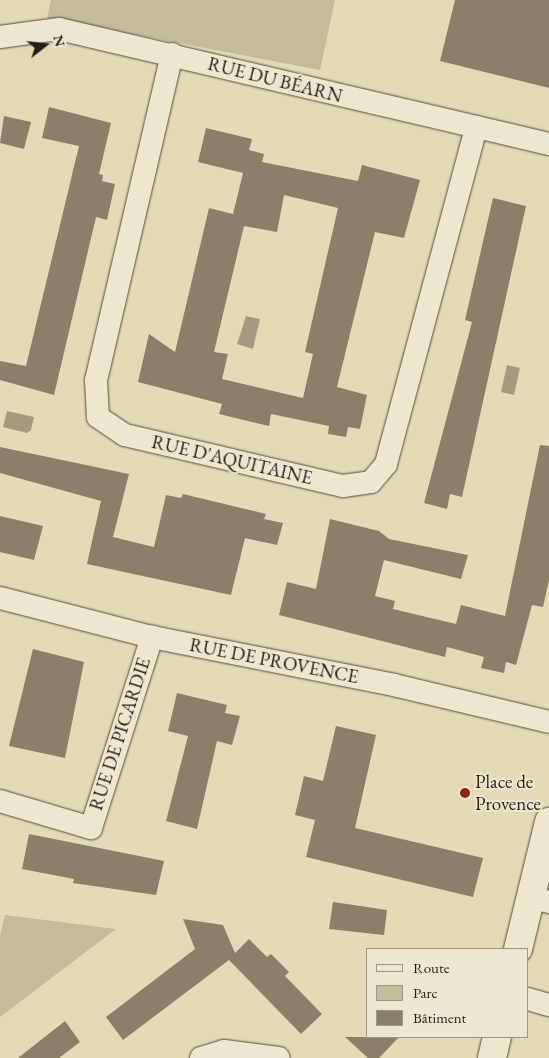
<!DOCTYPE html>
<meta charset="utf-8">
<style>
body{margin:0}
#map{position:relative;width:549px;height:1058px;overflow:hidden;background:#e5dab7;font-family:"EB Garamond",serif}
div>[style]{position:absolute}
.green>*{inset:0;background:#c5ba9c}
.water>*{inset:0;background:#a49981}
.building>*{inset:0;background:#8a7f6a}
.roads{filter:drop-shadow(0 0 1px #564c3f) drop-shadow(0 0 1px #564c3f)}
.street>*{height:22px;margin:-11px;padding:0 11px;transform-origin:11px;border-radius:11px;background:#eee7d0}
.secondary>*{height:28px;margin:-14px;padding:0 14px;transform-origin:14px;border-radius:14px;background:#eee7d0}
.dots>*{width:14px;height:14px;translate:-50% -50%;box-sizing:border-box;border:2px solid #eee7d0;border-radius:50%}
span{translate:-50% -50%;white-space:nowrap;text-align:center;line-height:1.15;-webkit-text-stroke:4px #eee7d0;paint-order:stroke}
.street-label{font-size:19px;color:#271c17}
.poi-label{font-size:19px;color:#271c17}
.left{translate:0 -50%;text-align:left}
.legend{position:absolute;left:366px;top:948px;width:162px;height:90px;box-sizing:border-box;background:#eee7d0;border:1px solid #9e9686;margin:0;padding:6px 9px;list-style:none;font-size:15px;color:#271c17}
.legend li{display:flex;align-items:center;gap:10px;height:25px}
.legend b{width:25px;border:1px solid #9e9686}
.north{position:absolute;left:20px;top:20px;width:50px;height:50px;-webkit-text-stroke:4px #eee7d0;paint-order:stroke;rotate:74deg;font-size:14px;font-weight:700;line-height:20px;text-align:center;color:#271c17}
.north::after{content:'';display:block;margin:auto;width:18px;height:22px;background:#271c17;clip-path:polygon(50% 0,100% 100%,50% 72%,0 100%)}
</style>
<div id="map">
<div class="green">
<div style="clip-path:polygon(51px 0,335px 0,320px 70px,47px 18px)"></div>
<div style="clip-path:polygon(5px 915px,116px 929px,0 1017px,0 936px)"></div>
</div>
<div class="water">
<div style="clip-path:polygon(246px 316px,260px 319px,253px 349px,237px 344px)"></div>
<div style="clip-path:polygon(507px 365px,520px 368px,514px 395px,501px 392px)"></div>
<div style="clip-path:polygon(7px 411px,34px 417px,31px 430px,27px 433px,3px 427px)"></div>
</div>
<div class="building">
<div style="clip-path:polygon(455px 0,549px 0,549px 88px,440px 61px)"></div>
<div style="clip-path:polygon(49px 107px,111px 123px,99px 174px,103px 175px,102px 181px,115px 184px,107px 220px,96px 217px,54px 395px,0 380px,0 361px,26px 366px,79px 146px,42px 138px)"></div>
<div style="clip-path:polygon(4px 116px,31px 122px,24px 149px,0 143px)"></div>
<div style="clip-path:polygon(evenodd,206px 128px,252px 139px,249px 150px,264px 154px,262px 162px,358px 181px,362px 165px,420px 180px,404px 238px,375px 232px,337px 387px,367px 395px,360px 429px,348px 427px,346px 437px,328px 434px,329px 426px,271px 414px,269px 426px,219px 414px,222px 404px,138px 382px,149px 334px,175px 352px,209px 208px,233px 214px,243px 173px,198px 162px,206px 128px,284px 195px,338px 208px,305px 352px,313px 354px,303px 398px,222px 379px,228px 354px,214px 352px,244px 226px,277px 232px,284px 195px)"></div>
<div style="clip-path:polygon(493px 198px,526px 206px,462px 497px,450px 494px,447px 509px,424px 503px,472px 322px,465px 320px)"></div>
<div style="clip-path:polygon(540px 445px,549px 446px,549px 580px,543px 607px,532px 605px,516px 665px,506px 662px,504px 673px,481px 668px,484px 657px,447px 647px,445px 657px,279px 615px,287px 582px,316px 589px,330px 519px,379px 531px,389px 539px,468px 555px,461px 579px,384px 560px,375px 596px,395px 601px,393px 609px,456px 624px,461px 605px,505px 616px)"></div>
<div style="clip-path:polygon(0 447px,129px 474px,113px 537px,154px 547px,166px 495px,181px 498px,183px 494px,266px 514px,264px 519px,283px 523px,277px 545px,245px 538px,231px 595px,87px 564px,101px 501px,0 473px)"></div>
<div style="clip-path:polygon(0 516px,43px 526px,34px 560px,0 552px)"></div>
<div style="clip-path:polygon(33px 649px,84px 662px,65px 758px,9px 746px)"></div>
<div style="clip-path:polygon(177px 693px,227px 705px,225px 713px,240px 716px,232px 745px,217px 741px,197px 829px,166px 821px,188px 736px,168px 731px)"></div>
<div style="clip-path:polygon(336px 726px,376px 735px,355px 828px,483px 858px,473px 897px,306px 857px,315px 820px,295px 815px,304px 776px,323px 781px)"></div>
<div style="clip-path:polygon(29px 834px,164px 861px,156px 895px,73px 883px,74px 879px,22px 869px)"></div>
<div style="clip-path:polygon(333px 902px,387px 910px,384px 935px,329px 929px)"></div>
<div style="clip-path:polygon(183px 919px,223px 925px,235px 953px,249px 939px,267px 957px,271px 954px,289px 972px,285px 976px,322px 1014px,301px 1034px,229px 960px,123px 1040px,106px 1017px,195px 949px)"></div>
<div style="clip-path:polygon(65px 1021px,80px 1042px,59px 1058px,18px 1058px)"></div>
<div style="clip-path:polygon(345px 1037px,399px 1037px,379px 1058px,368px 1058px)"></div>
</div>
<div class="roads">
<div class="street">
<div style="left:0;top:37px;width:60px;rotate:-7.7deg"></div>
<div style="left:59px;top:29px;width:503px;rotate:13.21deg"></div>
<div style="left:172px;top:54px;width:335px;rotate:103.1deg"></div>
<div style="left:96px;top:380px;width:37px;rotate:87deg"></div>
<div style="left:98px;top:417px;width:32px;rotate:34deg"></div>
<div style="left:125px;top:435px;width:224px;rotate:13.2deg"></div>
<div style="left:343px;top:486px;width:28px;rotate:-8deg"></div>
<div style="left:371px;top:482px;width:23px;rotate:-50deg"></div>
<div style="left:386px;top:464px;width:349px;rotate:-75deg"></div>
<div style="left:0;top:598px;width:157px;rotate:14.4deg"></div>
<div style="left:152px;top:637px;width:247px;rotate:11.2deg"></div>
<div style="left:394px;top:685px;width:159px;rotate:13.4deg"></div>
<div style="left:0;top:801px;width:95px;rotate:16.5deg"></div>
<div style="left:91px;top:828px;width:201px;rotate:-72.3deg"></div>
<div style="left:530px;top:897px;width:20px;rotate:15deg"></div>
<div style="left:528px;top:999px;width:22px;rotate:16deg"></div>
<div style="left:201px;top:1058px;width:24px;rotate:-17deg"></div>
<div style="left:224px;top:1051px;width:55px;rotate:7.3deg"></div>
</div>
<div class="secondary">
<div style="left:518px;top:949px;width:131px;rotate:-76.3deg"></div>
<div style="left:492px;top:1058px;width:22px;rotate:-77deg"></div>
</div>
</div>
<div class="dots">
<div style="left:465px;top:793px;background:#8f2418"></div>
</div>
<div class="street-label">
<span style="left:275px;top:80px;rotate:14deg">RUE DU BÉARN</span>
<span style="left:232px;top:460px;rotate:13deg">RUE D'AQUITAINE</span>
<span style="left:274px;top:661px;rotate:11deg">RUE DE PROVENCE</span>
<span style="left:120px;top:734px;rotate:-72deg">RUE DE PICARDIE</span>
</div>
<div class="poi-label">
<span class="left" style="left:475px;top:793px">Place de<br>Provence</span>
</div>
<ul class="legend">
<li><b style="height:6px;background:#eee7d0"></b>Route</li>
<li><b style="height:14px;background:#c5ba9c"></b>Parc</li>
<li><b style="height:14px;background:#8a7f6a"></b>Bâtiment</li>
</ul>
<div class="north">N</div>
</div>
